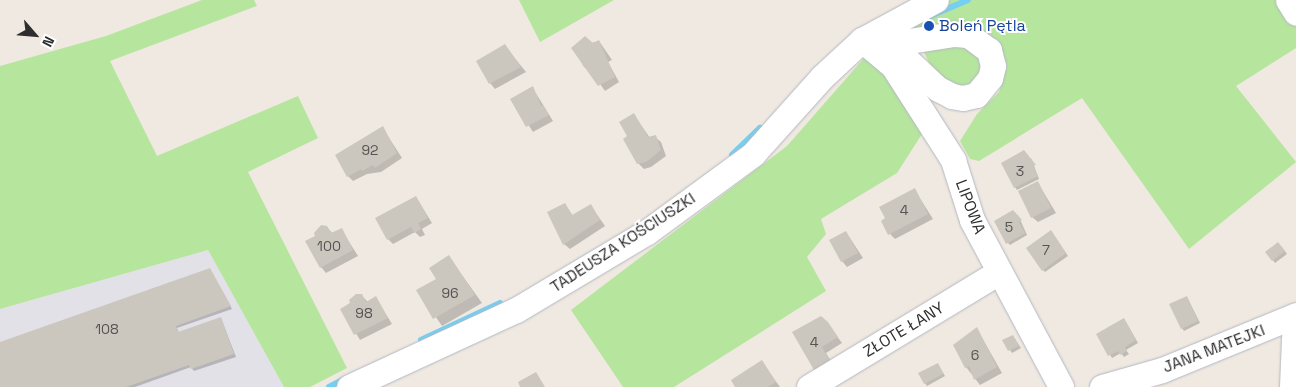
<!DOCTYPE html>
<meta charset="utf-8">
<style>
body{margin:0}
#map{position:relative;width:1296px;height:387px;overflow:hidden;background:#efe9e1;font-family:"Space Grotesk",sans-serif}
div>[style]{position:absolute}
.industrial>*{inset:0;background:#e3e1e8}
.green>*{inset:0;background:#b6e59e}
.shadow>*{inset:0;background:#0003}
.stream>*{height:5.5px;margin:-2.75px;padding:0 2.75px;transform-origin:2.75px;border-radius:2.75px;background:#75cff0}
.building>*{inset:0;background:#cbc7bf}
.roads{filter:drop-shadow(0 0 1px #b4b7c1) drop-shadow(0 0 1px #b4b7c1)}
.minor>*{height:25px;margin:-12.5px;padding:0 12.5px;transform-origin:12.5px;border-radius:12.5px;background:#fff}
.dots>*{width:14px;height:14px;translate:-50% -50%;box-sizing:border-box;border:2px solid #fff;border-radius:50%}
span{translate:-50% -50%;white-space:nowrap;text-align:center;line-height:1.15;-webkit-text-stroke:4px #fff;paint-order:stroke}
.number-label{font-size:14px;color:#555452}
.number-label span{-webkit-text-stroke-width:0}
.transit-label{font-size:16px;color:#164399}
.left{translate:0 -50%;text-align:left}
.street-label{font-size:16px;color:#2e2e2e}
.north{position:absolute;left:10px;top:10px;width:50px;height:50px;-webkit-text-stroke:4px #fff;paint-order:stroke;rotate:117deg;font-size:14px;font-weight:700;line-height:20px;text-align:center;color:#2e2e2e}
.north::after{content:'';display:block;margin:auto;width:18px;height:22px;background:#2e2e2e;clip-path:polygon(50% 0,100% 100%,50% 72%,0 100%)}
</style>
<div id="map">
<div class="industrial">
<div style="clip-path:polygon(208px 250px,284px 387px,0 387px,0 309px)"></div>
</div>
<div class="green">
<div style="clip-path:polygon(202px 0,254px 0,257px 6px,110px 61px,157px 156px,298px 96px,318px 138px,248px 172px,347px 368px,310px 387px,284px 387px,208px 250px,0 309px,0 66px,106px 36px)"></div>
<div style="clip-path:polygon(519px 0,614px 0,540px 42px)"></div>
<div style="clip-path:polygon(944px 0,1280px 0,1296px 26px,1296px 48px,1236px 86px,1296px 162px,1189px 249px,1082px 98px,979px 161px,970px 159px,960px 141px,977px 114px,999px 92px,1007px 66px,998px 40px,963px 22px,897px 39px)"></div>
<div style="clip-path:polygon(966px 42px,985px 53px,986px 72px,959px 91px,931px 67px,924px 52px,933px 46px)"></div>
<div style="clip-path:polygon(865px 57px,881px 67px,922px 134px,897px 173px,821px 219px,826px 234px,807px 257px,826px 291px,674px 387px,623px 387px,571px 310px,787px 146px)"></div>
</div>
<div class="shadow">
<div style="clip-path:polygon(599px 41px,612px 60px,608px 62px,619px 82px,605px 91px,591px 71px,584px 67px,573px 48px)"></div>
<div style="clip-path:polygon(505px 46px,526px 72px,495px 89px,490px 83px)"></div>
<div style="clip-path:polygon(532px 87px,553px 121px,533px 132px,512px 99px)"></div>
<div style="clip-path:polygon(634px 115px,650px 138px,655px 137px,661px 142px,666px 156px,651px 167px,644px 169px,638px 163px,629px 137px)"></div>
<div style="clip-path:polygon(382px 127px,402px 158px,381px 172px,367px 174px,353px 181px,348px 176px)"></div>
<div style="clip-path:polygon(1031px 158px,1039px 179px,1017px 190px,1015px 187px)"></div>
<div style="clip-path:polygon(1038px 183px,1056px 213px,1038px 222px,1032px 217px)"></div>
<div style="clip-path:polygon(914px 189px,933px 219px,895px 239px,890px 234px)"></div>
<div style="clip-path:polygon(416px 197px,432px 223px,422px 229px,425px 235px,420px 237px,415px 232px,393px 244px,388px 239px)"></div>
<div style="clip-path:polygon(565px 204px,573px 216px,591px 206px,605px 226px,570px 249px,564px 244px)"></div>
<div style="clip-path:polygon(1018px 215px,1027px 235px,1010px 245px,1008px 243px)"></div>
<div style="clip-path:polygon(327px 227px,333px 234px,341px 229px,358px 256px,326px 273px,321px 267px)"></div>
<div style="clip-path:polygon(846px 232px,863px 258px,847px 267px,842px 261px)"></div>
<div style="clip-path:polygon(1053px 234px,1068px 256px,1045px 272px,1043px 270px)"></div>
<div style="clip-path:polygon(1281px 246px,1287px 254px,1275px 263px,1267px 252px)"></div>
<div style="clip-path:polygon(449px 257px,482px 303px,442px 326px,418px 291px,438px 279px)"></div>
<div style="clip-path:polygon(210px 270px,232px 309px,177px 328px,179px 333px,221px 318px,236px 357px,194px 371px,191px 367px,135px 387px,0 387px,0 343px)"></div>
<div style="clip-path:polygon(361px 295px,368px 302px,376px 298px,392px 324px,360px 340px,342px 309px)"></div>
<div style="clip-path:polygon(1187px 297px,1200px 323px,1184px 331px,1182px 328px)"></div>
<div style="clip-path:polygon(1126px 322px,1138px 343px,1126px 350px,1129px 354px,1124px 357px,1121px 353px,1112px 358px,1098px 335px)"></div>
<div style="clip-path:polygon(827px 323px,842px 343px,826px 353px,834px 366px,815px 369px)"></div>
<div style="clip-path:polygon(977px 329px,1002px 373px,980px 385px,966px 367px)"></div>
<div style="clip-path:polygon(1013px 336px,1021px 348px,1012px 353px,1004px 341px)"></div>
<div style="clip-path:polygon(762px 362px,780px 387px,737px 387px)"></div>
<div style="clip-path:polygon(938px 364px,945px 376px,927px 386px,925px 383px)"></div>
</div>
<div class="stream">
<div style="left:928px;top:17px;width:43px;rotate:-23deg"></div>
<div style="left:732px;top:155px;width:39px;rotate:-44deg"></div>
<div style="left:421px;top:340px;width:87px;rotate:-25.1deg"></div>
<div style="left:329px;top:387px;width:16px;rotate:-27deg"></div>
</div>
<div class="building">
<div style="clip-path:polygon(585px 36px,593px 43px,599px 40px,615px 77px,598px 86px,571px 48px)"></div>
<div style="clip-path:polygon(505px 44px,521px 67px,489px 84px,476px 61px)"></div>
<div style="clip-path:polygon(533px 86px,541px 106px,543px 105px,549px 115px,526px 127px,510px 99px)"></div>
<div style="clip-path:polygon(634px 113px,648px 137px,656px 135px,661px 150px,646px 162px,637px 164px,623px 139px,627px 136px,619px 122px)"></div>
<div style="clip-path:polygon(383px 126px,397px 153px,375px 168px,373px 165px,362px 171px,361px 169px,347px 177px,335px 155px)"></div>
<div style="clip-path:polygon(1024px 150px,1036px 165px,1033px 166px,1038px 176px,1014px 188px,1001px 163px)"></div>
<div style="clip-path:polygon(1038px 181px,1051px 208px,1031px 218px,1018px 191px)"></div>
<div style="clip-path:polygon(915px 188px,928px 214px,888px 235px,881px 221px,885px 218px,879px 207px)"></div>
<div style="clip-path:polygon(416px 196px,428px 218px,418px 223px,421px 229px,414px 233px,411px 227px,387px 240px,375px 218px)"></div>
<div style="clip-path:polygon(565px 203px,572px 215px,591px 204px,600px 220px,563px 245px,547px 212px)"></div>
<div style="clip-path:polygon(1013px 210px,1022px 220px,1019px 222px,1025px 233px,1006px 244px,994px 221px)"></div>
<div style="clip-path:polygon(321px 225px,327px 226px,331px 233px,342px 228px,353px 250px,320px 268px,305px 241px,315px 236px,314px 233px)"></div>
<div style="clip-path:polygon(1051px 230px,1066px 253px,1042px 271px,1026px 248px)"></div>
<div style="clip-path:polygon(846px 231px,858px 253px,841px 262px,829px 240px)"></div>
<div style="clip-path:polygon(1278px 242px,1285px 251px,1272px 261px,1265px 252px)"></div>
<div style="clip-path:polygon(449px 255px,475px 295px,433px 319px,416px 290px,436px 279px,429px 268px)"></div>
<div style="clip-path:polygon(210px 268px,231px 306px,176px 326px,178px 332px,221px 317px,234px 354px,191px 369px,189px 365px,126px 387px,0 387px,0 342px)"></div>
<div style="clip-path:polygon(356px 294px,362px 294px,366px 302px,376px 296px,388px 318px,354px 335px,340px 309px,350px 303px,349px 300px)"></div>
<div style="clip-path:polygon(1187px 296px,1198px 321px,1181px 329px,1169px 304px)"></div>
<div style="clip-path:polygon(821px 316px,828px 322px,838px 337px,822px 347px,830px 361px,814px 370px,792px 332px)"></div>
<div style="clip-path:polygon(1124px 318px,1136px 340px,1125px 347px,1127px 351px,1120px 355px,1118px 351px,1108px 356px,1096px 334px)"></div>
<div style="clip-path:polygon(977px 327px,997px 367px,974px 380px,969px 366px,965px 368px,953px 345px)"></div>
<div style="clip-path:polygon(1013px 335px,1019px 346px,1008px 351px,1002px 340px)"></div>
<div style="clip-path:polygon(762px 360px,776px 382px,768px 387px,735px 387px,731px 380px)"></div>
<div style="clip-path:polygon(938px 363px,943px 374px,924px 384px,918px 373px)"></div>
<div style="clip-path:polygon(536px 372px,545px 387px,520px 387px,518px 382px)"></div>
</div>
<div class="roads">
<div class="minor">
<div style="left:1288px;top:0;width:15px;rotate:58deg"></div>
<div style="left:862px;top:40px;width:40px;rotate:40deg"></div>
<div style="left:893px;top:66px;width:112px;rotate:57.4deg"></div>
<div style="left:953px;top:160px;width:63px;rotate:72.4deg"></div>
<div style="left:972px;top:220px;width:189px;rotate:61.9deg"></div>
<div style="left:862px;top:40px;width:28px;rotate:8deg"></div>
<div style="left:890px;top:44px;width:65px;rotate:-8.9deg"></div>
<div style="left:954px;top:34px;width:14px;rotate:4deg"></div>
<div style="left:968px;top:35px;width:26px;rotate:36deg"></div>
<div style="left:989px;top:50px;width:16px;rotate:76deg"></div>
<div style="left:993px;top:66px;width:12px;rotate:104deg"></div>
<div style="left:990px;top:78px;width:22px;rotate:129deg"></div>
<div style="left:976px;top:95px;width:13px;rotate:167deg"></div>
<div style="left:963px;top:98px;width:11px;rotate:-170deg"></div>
<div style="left:952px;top:96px;width:16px;rotate:-153deg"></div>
<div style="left:938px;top:89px;width:66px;rotate:-136.8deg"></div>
<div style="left:349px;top:387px;width:184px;rotate:-24.8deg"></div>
<div style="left:516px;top:310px;width:152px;rotate:-30.8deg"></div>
<div style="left:647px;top:232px;width:132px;rotate:-36.3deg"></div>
<div style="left:753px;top:154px;width:103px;rotate:-48.1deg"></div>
<div style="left:822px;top:77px;width:54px;rotate:-42.8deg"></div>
<div style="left:862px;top:40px;width:84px;rotate:-28.4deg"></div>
<div style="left:809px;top:387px;width:222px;rotate:-31.2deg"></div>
<div style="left:1102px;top:387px;width:62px;rotate:-15.8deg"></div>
<div style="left:1162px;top:370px;width:145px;rotate:-22.3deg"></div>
<div style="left:1292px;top:387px;width:71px;rotate:-87.6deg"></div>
</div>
</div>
<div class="dots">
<div style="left:929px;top:26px;background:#1a4fb4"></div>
</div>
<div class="number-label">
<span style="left:370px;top:150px">92</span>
<span style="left:1020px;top:171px">3</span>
<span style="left:904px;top:210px">4</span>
<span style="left:1009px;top:227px">5</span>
<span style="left:329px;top:246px">100</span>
<span style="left:1046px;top:250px">7</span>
<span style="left:450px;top:293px">96</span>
<span style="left:364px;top:313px">98</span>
<span style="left:107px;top:329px">108</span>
<span style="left:814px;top:342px">4</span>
<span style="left:975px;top:355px">6</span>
</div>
<div class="transit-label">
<span class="left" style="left:939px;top:26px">Boleń Pętla</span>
</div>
<div class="street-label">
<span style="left:970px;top:207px;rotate:69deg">LIPOWA</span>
<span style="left:623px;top:243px;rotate:-33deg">TADEUSZA KOŚCIUSZKI</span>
<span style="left:904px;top:330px;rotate:-31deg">ZŁOTE ŁANY</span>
<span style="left:1214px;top:349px;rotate:-21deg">JANA MATEJKI</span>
</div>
<div class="north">N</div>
</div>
